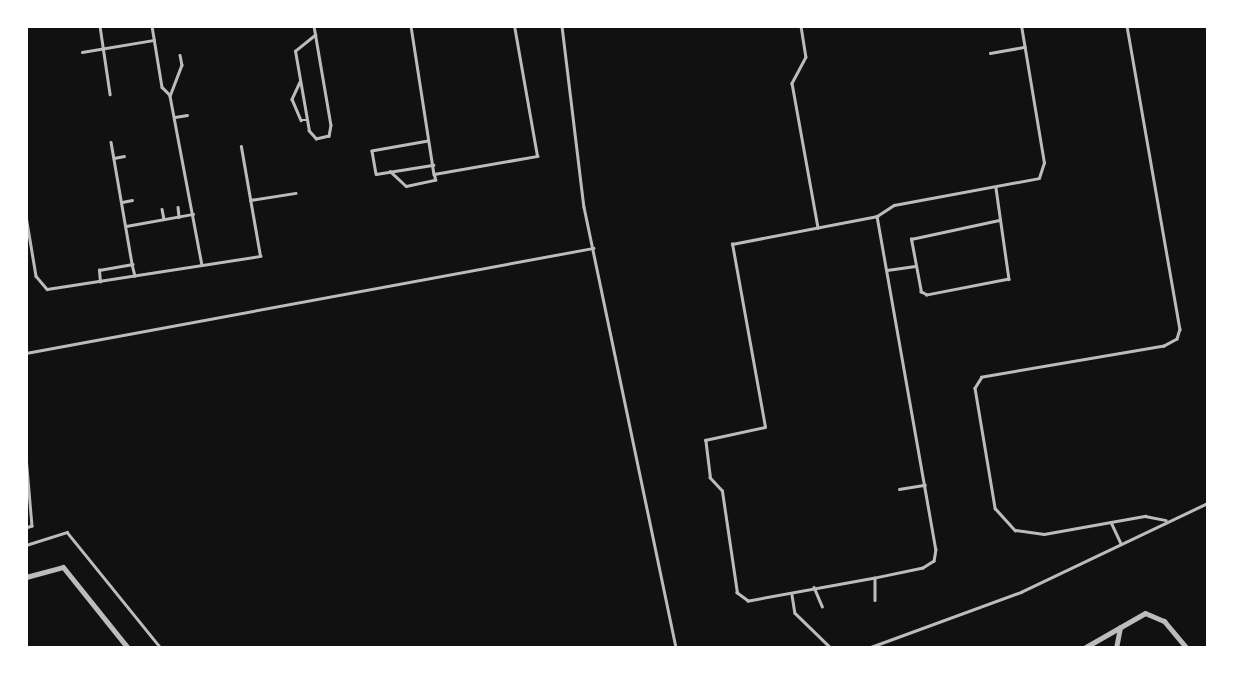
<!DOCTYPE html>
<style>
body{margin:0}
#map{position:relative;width:1234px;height:674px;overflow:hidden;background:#111;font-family:Cabin,sans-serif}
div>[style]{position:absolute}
.service>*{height:2.5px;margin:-1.25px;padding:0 1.25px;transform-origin:1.25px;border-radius:1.25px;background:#bcbcbc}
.minor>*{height:5px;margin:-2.5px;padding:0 2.5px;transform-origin:2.5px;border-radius:2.5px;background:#bcbcbc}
span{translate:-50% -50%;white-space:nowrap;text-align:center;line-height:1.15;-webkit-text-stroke:5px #fff;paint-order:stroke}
.frame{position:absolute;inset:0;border:28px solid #fff;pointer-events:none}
</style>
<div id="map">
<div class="service">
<div style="left:100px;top:26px;width:69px;rotate:81.6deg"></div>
<div style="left:152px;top:26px;width:62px;rotate:80.7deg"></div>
<div style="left:162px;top:87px;width:10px;rotate:45deg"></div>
<div style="left:314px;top:26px;width:100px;rotate:80.3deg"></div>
<div style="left:331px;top:125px;width:11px;rotate:100deg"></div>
<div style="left:329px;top:136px;width:13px;rotate:167deg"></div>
<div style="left:316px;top:139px;width:11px;rotate:-131deg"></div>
<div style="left:309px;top:131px;width:81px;rotate:-99.9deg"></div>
<div style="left:295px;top:51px;width:26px;rotate:-39deg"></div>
<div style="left:411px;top:26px;width:150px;rotate:81.2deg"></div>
<div style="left:434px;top:174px;width:105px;rotate:-9.9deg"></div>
<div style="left:537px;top:156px;width:132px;rotate:-100deg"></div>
<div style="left:562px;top:26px;width:182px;rotate:83.1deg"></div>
<div style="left:584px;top:207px;width:450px;rotate:78.2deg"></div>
<div style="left:801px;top:26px;width:31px;rotate:81deg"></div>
<div style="left:806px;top:57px;width:30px;rotate:118deg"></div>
<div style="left:792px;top:83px;width:147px;rotate:79.8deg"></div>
<div style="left:1127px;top:26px;width:308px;rotate:80.1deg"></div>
<div style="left:1180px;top:329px;width:10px;rotate:107deg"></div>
<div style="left:1177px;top:339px;width:15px;rotate:152deg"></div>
<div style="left:1164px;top:346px;width:185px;rotate:170.3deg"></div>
<div style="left:982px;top:377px;width:13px;rotate:122deg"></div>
<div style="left:975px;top:388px;width:122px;rotate:80.5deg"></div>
<div style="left:995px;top:508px;width:30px;rotate:48deg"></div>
<div style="left:1015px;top:530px;width:29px;rotate:8deg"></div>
<div style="left:1044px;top:534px;width:103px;rotate:-10.1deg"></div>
<div style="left:1145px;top:516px;width:21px;rotate:11deg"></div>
<div style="left:82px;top:52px;width:73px;rotate:-9.5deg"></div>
<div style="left:990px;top:53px;width:35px;rotate:-10deg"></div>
<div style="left:180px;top:55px;width:10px;rotate:79deg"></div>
<div style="left:182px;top:65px;width:33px;rotate:111deg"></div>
<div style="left:170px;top:96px;width:172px;rotate:79.3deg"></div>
<div style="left:300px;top:82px;width:19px;rotate:115deg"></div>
<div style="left:292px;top:99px;width:23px;rotate:67deg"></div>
<div style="left:301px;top:120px;width:6px"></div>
<div style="left:175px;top:117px;width:12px;rotate:-9deg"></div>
<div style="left:428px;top:141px;width:57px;rotate:169.9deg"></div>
<div style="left:372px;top:151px;width:23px;rotate:80deg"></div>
<div style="left:376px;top:174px;width:58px;rotate:-9deg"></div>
<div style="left:111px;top:142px;width:124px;rotate:80.2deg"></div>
<div style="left:114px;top:158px;width:10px;rotate:-11deg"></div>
<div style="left:390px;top:171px;width:22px;rotate:43deg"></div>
<div style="left:406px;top:186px;width:30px;rotate:-12deg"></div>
<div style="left:435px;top:180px;width:6px;rotate:-99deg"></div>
<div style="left:996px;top:188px;width:92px;rotate:81.9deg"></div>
<div style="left:1009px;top:279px;width:84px;rotate:169deg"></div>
<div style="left:927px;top:295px;width:7px;rotate:-153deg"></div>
<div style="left:921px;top:292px;width:54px;rotate:-100.7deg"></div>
<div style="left:911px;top:239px;width:91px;rotate:-12.1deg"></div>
<div style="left:250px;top:200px;width:46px;rotate:-8.8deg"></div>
<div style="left:122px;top:202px;width:10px;rotate:-11deg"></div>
<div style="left:178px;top:207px;width:10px;rotate:84deg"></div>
<div style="left:162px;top:209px;width:10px;rotate:79deg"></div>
<div style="left:26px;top:216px;width:61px;rotate:80.5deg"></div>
<div style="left:36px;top:276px;width:17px;rotate:50deg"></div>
<div style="left:47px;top:289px;width:216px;rotate:-8.8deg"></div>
<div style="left:260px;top:256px;width:111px;rotate:-99.9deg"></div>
<div style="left:877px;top:216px;width:338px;rotate:80deg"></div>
<div style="left:936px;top:549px;width:12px;rotate:99deg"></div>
<div style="left:934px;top:561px;width:13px;rotate:148deg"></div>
<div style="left:923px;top:568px;width:49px;rotate:168.2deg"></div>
<div style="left:875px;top:578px;width:129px;rotate:169.7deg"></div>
<div style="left:748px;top:601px;width:14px;rotate:-144deg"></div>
<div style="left:737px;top:593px;width:103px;rotate:-98.4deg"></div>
<div style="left:722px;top:491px;width:18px;rotate:-133deg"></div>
<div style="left:710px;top:478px;width:38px;rotate:-97deg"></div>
<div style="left:705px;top:440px;width:61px;rotate:-12.2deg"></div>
<div style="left:765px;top:427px;width:186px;rotate:-100.2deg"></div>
<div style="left:732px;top:244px;width:148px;rotate:-10.9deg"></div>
<div style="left:877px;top:216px;width:20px;rotate:-33deg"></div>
<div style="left:894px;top:205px;width:147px;rotate:-10.5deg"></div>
<div style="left:1039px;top:178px;width:16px;rotate:-72deg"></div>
<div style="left:1044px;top:163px;width:139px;rotate:-99.5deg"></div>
<div style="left:126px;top:226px;width:68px;rotate:-10.2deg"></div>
<div style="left:887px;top:270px;width:28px;rotate:-8deg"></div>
<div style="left:100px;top:282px;width:12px;rotate:-95deg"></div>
<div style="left:99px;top:270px;width:34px;rotate:-10deg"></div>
<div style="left:132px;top:264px;width:12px;rotate:76deg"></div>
<div style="left:26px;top:353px;width:577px;rotate:-10.49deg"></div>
<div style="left:26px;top:456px;width:70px;rotate:85.1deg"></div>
<div style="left:32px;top:526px;width:6px;rotate:162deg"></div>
<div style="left:899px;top:489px;width:26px;rotate:-9deg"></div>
<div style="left:1111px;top:522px;width:23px;rotate:65deg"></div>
<div style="left:26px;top:545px;width:43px;rotate:-17.6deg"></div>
<div style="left:67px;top:532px;width:149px;rotate:51deg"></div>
<div style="left:875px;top:579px;width:21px;rotate:90deg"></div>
<div style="left:814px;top:587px;width:21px;rotate:67deg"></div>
<div style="left:792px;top:595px;width:18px;rotate:81deg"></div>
<div style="left:795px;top:613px;width:50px;rotate:44.2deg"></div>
<div style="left:868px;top:648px;width:163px;rotate:-20.1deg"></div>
<div style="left:1021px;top:592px;width:207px;rotate:-25.5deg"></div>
</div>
<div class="minor">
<div style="left:26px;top:577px;width:38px;rotate:-15deg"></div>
<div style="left:63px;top:567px;width:104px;rotate:51.3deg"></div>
<div style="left:1084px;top:648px;width:70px;rotate:-29.8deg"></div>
<div style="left:1145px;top:613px;width:21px;rotate:23deg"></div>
<div style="left:1164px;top:621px;width:35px;rotate:50deg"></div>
<div style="left:1116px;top:648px;width:21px;rotate:-79deg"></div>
</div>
<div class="frame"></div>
</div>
